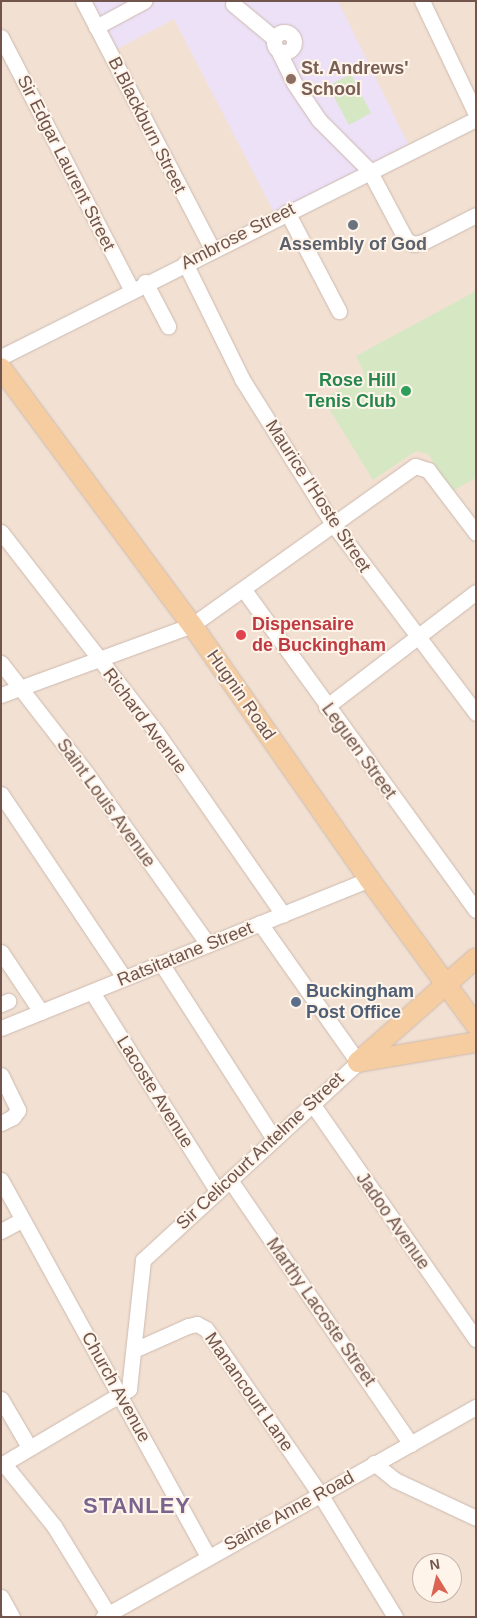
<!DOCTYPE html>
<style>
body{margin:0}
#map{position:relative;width:477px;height:1618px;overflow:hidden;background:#fbefe4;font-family:Helvetica,sans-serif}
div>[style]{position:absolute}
.residential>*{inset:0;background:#f2e1d3}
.education>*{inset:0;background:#ece1f7}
.green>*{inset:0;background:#d6e7c4}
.roads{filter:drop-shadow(0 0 1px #cdb9ae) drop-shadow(0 0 1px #cdb9ae)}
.minor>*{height:15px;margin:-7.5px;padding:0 7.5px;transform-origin:7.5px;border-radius:7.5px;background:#fff}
.minor>.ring{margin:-7.5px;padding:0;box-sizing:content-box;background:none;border:15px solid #fff;border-radius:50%}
.major>*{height:20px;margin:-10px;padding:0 10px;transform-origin:10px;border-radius:10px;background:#f5cda1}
.dots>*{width:14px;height:14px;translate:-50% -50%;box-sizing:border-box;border:2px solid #fef4ea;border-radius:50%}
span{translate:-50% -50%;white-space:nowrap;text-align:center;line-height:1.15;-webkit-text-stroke:4px #fef4ea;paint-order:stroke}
.education-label{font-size:18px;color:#785e54;font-weight:700}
.left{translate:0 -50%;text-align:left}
.street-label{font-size:18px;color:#71554c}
.worship-label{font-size:18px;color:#5b616d;font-weight:700}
.leisure-label{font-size:18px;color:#27864d;font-weight:700}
.right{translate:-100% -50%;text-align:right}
.health-label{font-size:18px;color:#be3a42;font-weight:700}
.service-label{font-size:18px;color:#4e5e75;font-weight:700}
.district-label{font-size:22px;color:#7a648d;font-weight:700;letter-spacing:1px}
.frame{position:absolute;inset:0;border:2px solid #71554c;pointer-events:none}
.north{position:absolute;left:412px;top:1553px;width:50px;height:50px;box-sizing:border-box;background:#fef4ea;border:1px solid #c6b4ab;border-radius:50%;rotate:351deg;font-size:14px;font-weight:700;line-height:20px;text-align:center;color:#71554c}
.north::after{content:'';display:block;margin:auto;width:18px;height:22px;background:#dc6251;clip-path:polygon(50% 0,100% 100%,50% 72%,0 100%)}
</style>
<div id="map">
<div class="residential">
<div style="clip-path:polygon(evenodd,1px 1px,476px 1px,476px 1617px,1px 1617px,1px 1px,422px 1563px,452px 1563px,452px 1593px,422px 1593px,422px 1563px)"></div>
</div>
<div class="education">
<div style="clip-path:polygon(93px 1px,338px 1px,408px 144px,275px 214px,174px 19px,117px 49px)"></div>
</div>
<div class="green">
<div style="clip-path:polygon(351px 74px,371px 113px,349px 125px,328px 86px)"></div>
<div style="clip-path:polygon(476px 291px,476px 478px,452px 491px,428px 454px,416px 451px,373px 480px,323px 399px,365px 375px,356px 356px)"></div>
</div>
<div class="roads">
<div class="minor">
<div style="left:83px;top:1px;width:280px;rotate:62.5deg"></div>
<div style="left:422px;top:1px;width:125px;rotate:64.5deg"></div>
<div style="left:233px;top:4px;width:53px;rotate:39.7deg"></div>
<div style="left:96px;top:27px;width:55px;rotate:-28.4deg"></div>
<div class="ring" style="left:274px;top:32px;width:5px;height:5px"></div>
<div style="left:1px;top:37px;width:284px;rotate:62.7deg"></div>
<div style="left:279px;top:52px;width:34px;rotate:64deg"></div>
<div style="left:294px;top:83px;width:45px;rotate:56deg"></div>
<div style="left:319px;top:120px;width:71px;rotate:45deg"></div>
<div style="left:369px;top:170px;width:79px;rotate:62.1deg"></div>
<div style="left:406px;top:240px;width:9px;rotate:27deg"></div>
<div style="left:414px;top:244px;width:9px;rotate:-13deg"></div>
<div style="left:423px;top:242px;width:59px;rotate:-27deg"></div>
<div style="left:287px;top:212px;width:112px;rotate:62.3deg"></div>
<div style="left:185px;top:263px;width:129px;rotate:63.8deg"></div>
<div style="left:242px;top:379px;width:171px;rotate:57.9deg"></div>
<div style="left:333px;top:524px;width:237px;rotate:52.9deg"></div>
<div style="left:145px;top:282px;width:50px;rotate:62.4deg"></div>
<div style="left:1px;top:357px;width:531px;rotate:-26.61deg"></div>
<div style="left:1px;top:532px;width:254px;rotate:52.2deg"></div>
<div style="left:157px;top:733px;width:221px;rotate:55.2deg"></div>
<div style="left:244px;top:590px;width:395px;rotate:54.1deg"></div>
<div style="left:1px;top:663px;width:140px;rotate:52.2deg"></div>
<div style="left:87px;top:774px;width:209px;rotate:54.6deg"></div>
<div style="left:1px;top:695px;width:203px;rotate:-20.1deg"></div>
<div style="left:192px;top:625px;width:274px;rotate:-35.5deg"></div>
<div style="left:415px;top:466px;width:14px;rotate:17deg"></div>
<div style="left:428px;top:470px;width:79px;rotate:52.7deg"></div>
<div style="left:326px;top:707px;width:189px;rotate:-37.5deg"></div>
<div style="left:1px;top:794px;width:221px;rotate:56.2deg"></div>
<div style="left:1px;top:952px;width:72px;rotate:56.3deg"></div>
<div style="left:161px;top:963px;width:209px;rotate:57.3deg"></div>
<div style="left:92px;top:992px;width:236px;rotate:57.8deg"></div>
<div style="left:1px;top:1004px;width:8px;rotate:-23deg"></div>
<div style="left:1px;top:1028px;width:397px;rotate:-22deg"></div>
<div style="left:1px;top:1075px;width:39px;rotate:64deg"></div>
<div style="left:18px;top:1110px;width:9px;rotate:126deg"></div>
<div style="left:13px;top:1117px;width:13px;rotate:153deg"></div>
<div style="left:311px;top:1102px;width:289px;rotate:55.2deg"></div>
<div style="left:1px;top:1180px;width:429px;rotate:61.2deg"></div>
<div style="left:230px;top:1180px;width:320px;rotate:55.6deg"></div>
<div style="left:1px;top:1231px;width:24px;rotate:-28deg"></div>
<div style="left:134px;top:1350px;width:59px;rotate:-24deg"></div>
<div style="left:188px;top:1326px;width:9px;rotate:-13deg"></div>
<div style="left:197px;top:1324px;width:10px;rotate:29deg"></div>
<div style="left:206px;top:1329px;width:201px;rotate:55.4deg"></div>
<div style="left:320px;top:1494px;width:144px;rotate:58.6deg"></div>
<div style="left:1px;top:1399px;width:56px;rotate:59.7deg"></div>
<div style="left:374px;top:1463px;width:27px;rotate:39deg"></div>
<div style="left:395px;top:1480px;width:89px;rotate:25.1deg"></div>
<div style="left:4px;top:1464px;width:80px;rotate:51.1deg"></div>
<div style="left:54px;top:1526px;width:107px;rotate:58.4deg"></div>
<div style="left:1px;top:1465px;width:149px;rotate:-30.7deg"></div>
<div style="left:129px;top:1389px;width:130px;rotate:-83.8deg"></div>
<div style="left:143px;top:1260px;width:292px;rotate:-42.6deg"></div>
<div style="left:358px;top:1062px;width:170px;rotate:-125.2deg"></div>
<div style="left:1px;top:1597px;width:23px;rotate:61deg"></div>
<div style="left:103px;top:1617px;width:428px;rotate:-29.4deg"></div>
</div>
<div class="major">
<div style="left:1px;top:368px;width:320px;rotate:53.4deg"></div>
<div style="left:192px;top:625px;width:310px;rotate:55.1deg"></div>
<div style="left:369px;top:879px;width:181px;rotate:53.8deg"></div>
<div style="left:358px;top:1062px;width:157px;rotate:-41.4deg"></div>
<div style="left:358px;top:1062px;width:120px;rotate:-9.6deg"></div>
</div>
</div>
<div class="dots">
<div style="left:291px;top:79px;background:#8d6e63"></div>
<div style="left:353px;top:225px;background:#6b7280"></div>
<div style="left:406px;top:391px;background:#2e9e5b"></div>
<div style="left:241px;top:635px;background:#e0444e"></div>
<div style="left:296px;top:1002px;background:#5c6f8a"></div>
</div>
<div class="education-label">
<span class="left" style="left:301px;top:79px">St. Andrews'<br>School</span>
</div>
<div class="street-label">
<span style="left:147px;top:125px;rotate:63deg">B.Blackburn Street</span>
<span style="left:66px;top:163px;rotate:63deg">Sir Edgar Laurent Street</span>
<span style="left:238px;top:236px;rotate:-27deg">Ambrose Street</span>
<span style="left:318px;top:496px;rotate:57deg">Maurice I'Hoste Street</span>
<span style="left:241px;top:695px;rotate:55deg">Hugnin Road</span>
<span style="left:145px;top:721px;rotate:53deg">Richard Avenue</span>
<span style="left:359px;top:751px;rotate:54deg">Leguen Street</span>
<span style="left:106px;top:803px;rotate:54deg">Saint Louis Avenue</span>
<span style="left:185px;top:954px;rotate:-22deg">Ratsitatane Street</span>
<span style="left:155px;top:1092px;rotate:58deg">Lacoste Avenue</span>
<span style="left:260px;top:1151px;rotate:-43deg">Sir Celicourt Antelme Street</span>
<span style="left:393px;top:1221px;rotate:55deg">Jadoo Avenue</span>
<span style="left:321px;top:1312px;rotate:55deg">Marthy Lacoste Street</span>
<span style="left:116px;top:1387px;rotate:61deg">Church Avenue</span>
<span style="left:249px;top:1392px;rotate:55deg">Manancourt Lane</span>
<span style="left:289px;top:1511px;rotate:-29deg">Sainte Anne Road</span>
</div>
<div class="worship-label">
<span style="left:353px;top:244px">Assembly of God</span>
</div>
<div class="leisure-label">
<span class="right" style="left:396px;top:391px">Rose Hill<br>Tenis Club</span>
</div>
<div class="health-label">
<span class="left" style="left:252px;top:635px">Dispensaire<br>de Buckingham</span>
</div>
<div class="service-label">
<span class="left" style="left:306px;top:1002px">Buckingham<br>Post Office</span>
</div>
<div class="district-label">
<span style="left:137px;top:1506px">STANLEY</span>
</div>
<div class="frame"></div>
<div class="north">N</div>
</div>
